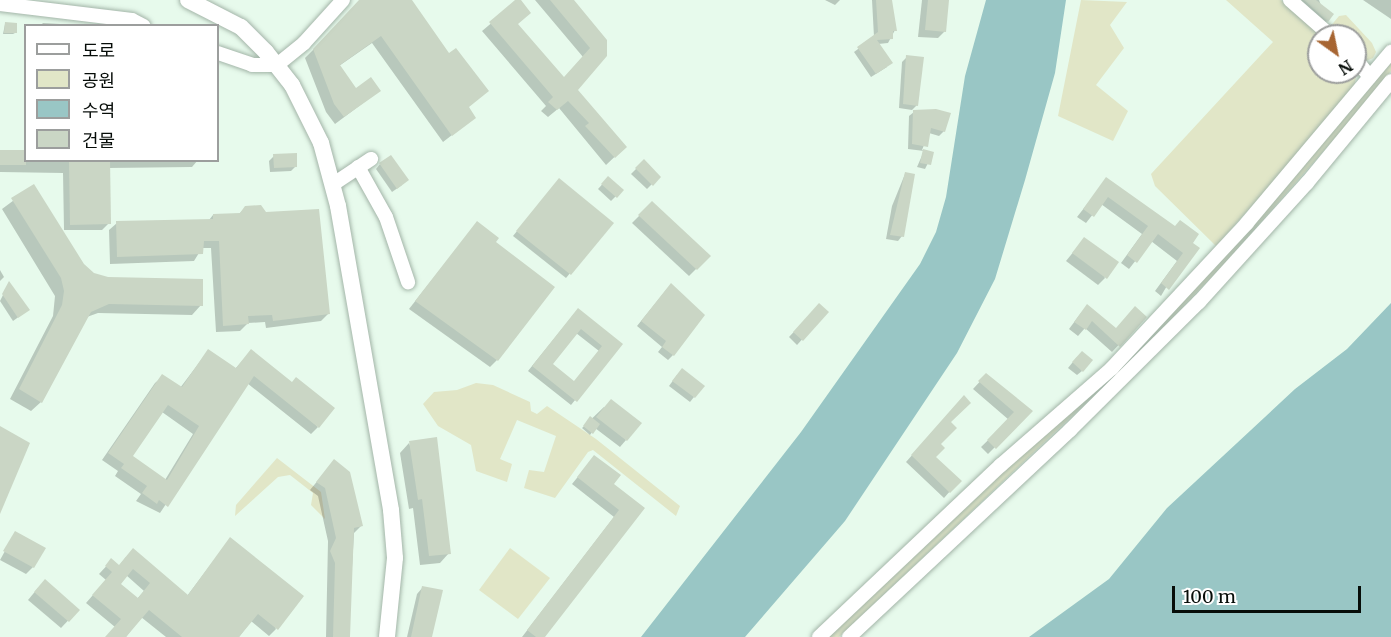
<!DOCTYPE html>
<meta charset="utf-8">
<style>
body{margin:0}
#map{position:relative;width:1391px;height:637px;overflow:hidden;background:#e7faec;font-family:Merriweather,"Noto Sans KR",serif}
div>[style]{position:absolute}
.green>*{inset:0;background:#e1e6c7}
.water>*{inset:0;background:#99c6c5}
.shadow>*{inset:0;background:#0003}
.building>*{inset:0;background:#cad6c5}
.roads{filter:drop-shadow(0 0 2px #a3b5a8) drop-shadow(0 0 2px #a3b5a8)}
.minor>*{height:14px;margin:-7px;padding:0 7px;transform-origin:7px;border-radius:7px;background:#fff}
.major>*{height:16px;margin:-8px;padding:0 8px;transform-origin:8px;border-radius:8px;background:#fff}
span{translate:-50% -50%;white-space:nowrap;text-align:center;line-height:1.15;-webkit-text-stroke:6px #fff;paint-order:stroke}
.legend{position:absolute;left:24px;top:24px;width:195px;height:138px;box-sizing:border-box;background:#fff;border:2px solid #9c9e9d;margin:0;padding:8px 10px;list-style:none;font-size:18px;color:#070d09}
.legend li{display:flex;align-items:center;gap:12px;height:30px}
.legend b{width:30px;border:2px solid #9c9e9d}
.north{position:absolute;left:1307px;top:24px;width:60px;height:60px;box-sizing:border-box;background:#fff;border:2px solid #9c9e9d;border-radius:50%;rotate:147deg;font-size:16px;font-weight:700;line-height:24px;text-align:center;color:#070d09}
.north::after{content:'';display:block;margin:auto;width:21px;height:27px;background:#a76532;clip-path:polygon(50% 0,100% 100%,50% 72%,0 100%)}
.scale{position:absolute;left:1172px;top:586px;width:189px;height:27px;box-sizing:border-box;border:3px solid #070d09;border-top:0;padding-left:8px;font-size:18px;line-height:21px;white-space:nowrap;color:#070d09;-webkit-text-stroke:4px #fff;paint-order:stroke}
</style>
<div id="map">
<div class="green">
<div style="clip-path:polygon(1081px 0,1127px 2px,1110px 25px,1124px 48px,1096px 85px,1128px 111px,1113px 141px,1058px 116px)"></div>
<div style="clip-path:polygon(1226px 0,1281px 0,1322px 36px,1319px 36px,1319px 72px,1355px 72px,1355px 66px,1357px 72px,1353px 93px,1216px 246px,1155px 186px,1151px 174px,1273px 42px)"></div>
<div style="clip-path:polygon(1346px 15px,1372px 43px,1376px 52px,1373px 58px,1366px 61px,1357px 57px,1355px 36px,1336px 36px,1329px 28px,1339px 16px)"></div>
<div style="clip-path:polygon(1391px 55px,1391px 71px,1358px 112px,1221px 267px,1134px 357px,839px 637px,825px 637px,1103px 379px)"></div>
<div style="clip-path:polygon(476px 383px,493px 385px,530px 402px,531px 411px,537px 414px,547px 406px,596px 439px,680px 506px,676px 516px,593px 450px,588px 452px,555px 498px,524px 488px,529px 470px,544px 472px,556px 436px,517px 420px,500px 459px,512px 464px,507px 482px,476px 471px,471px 445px,438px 426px,423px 404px,434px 392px,457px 390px)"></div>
<div style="clip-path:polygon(277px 458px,321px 492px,325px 519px,311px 505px,313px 493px,290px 475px,278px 477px,235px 516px,236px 505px)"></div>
<div style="clip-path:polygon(510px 548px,550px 578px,518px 619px,479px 590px)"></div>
</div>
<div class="water">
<div style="clip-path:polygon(986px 0,1066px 0,1055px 73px,1025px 180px,995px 279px,957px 353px,845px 521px,745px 637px,641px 637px,801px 432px,920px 264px,936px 232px,946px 197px,965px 76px)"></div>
<div style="clip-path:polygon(1391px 303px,1391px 637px,1029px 637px,1109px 579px,1167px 508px,1295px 389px,1347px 349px)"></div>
</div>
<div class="shadow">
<div style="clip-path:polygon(363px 0,408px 0,449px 56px,487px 91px,467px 108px,474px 118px,443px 142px,372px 43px,339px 66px,356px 90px,379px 91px,335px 124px,326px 112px,305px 58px)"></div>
<div style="clip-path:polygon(519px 0,516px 25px,563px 79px,583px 57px,535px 0,571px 0,606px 41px,576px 90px,625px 147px,606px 165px,559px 108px,548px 117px,541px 111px,546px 106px,482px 31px)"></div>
<div style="clip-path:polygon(825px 0,840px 0,835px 5px)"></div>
<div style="clip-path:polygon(872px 0,891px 0,895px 30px,888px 43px,878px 44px,887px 67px,871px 77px,854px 52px,874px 37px)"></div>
<div style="clip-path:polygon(922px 0,948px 0,945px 31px,938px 38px,918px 37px)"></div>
<div style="clip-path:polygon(1302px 0,1319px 0,1327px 21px,1320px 28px,1296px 8px)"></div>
<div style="clip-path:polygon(1363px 0,1391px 0,1391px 19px)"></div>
<div style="clip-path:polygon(43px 23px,78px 25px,78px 26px,40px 26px)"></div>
<div style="clip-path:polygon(5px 24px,15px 33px,13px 34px,3px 34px)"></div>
<div style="clip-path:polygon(907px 57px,917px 105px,912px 110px,899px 108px,902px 62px)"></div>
<div style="clip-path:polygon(914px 112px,944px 131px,939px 136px,929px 133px,922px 150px,933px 153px,925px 169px,917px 167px,924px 151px,908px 149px,909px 116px)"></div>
<div style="clip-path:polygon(0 152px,26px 160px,198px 160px,192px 167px,108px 168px,109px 223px,102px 230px,64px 230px,63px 173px,0 172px)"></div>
<div style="clip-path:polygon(274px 156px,296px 166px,291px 171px,270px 172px,269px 161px)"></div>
<div style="clip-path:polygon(644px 161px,659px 177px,647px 189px,631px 174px)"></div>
<div style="clip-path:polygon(380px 164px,402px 185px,392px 192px,376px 169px)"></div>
<div style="clip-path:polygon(905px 174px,902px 236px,898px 241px,886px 239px,892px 206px)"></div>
<div style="clip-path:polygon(608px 178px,622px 190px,611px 201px,598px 189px)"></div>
<div style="clip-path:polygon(1107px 179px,1174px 227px,1197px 235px,1161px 296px,1155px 291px,1177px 261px,1151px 241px,1129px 269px,1121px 263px,1142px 234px,1101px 204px,1086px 223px,1077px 217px)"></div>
<div style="clip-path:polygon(555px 184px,612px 223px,566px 278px,513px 236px)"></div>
<div style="clip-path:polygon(33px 186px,83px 265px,94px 274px,201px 305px,192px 315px,98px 313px,84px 318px,41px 402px,31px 411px,10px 399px,53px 316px,55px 296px,2px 209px)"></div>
<div style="clip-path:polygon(652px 203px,709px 256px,689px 276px,632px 223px)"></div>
<div style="clip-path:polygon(246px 207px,265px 214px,329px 313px,321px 321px,266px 328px,265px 322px,248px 323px,240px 331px,216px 332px,211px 248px,202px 248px,194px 261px,110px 264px,109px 230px,117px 223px,209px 220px,213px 215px,238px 215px)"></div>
<div style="clip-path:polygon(477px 223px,494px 242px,497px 360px,490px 367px,409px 309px)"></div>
<div style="clip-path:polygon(1084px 239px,1105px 278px,1098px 285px,1066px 261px)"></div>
<div style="clip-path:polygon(0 270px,4px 277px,0 281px)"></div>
<div style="clip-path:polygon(9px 283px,28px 310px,13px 321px,0 301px)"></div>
<div style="clip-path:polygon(667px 289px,673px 355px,668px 360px,658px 352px,662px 347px,637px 326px)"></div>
<div style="clip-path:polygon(819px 305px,827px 312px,797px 345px,789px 337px)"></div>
<div style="clip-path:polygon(1081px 313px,1115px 329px,1145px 317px,1112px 352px,1085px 328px,1078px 336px,1069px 329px)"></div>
<div style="clip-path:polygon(evenodd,574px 314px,621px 344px,571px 405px,528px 371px,574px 314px,576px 333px,599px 351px,574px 383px,551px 364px,576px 333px)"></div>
<div style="clip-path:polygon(evenodd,208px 351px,235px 369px,244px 359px,318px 427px,311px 434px,247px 383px,160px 513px,136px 501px,141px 494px,115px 476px,118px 471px,102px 460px,155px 383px,163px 376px,180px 388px,208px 351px,162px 412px,193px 434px,165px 480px,131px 456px,162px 412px)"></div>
<div style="clip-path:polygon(1077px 357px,1082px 371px,1077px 375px,1068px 368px)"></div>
<div style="clip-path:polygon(677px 375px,694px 397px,690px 402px,669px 386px)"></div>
<div style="clip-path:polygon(986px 375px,1031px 411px,988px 454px,981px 447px,1009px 420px,973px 389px)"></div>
<div style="clip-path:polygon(958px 403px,934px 457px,959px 481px,944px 498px,906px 462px)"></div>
<div style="clip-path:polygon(604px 407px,626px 440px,620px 447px,595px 428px,590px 435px,582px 428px)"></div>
<div style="clip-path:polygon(409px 443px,449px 553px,440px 563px,420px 565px,413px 508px,409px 509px,400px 453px)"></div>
<div style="clip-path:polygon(594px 457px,612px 485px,643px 508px,544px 637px,522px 637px,614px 517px,572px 484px)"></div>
<div style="clip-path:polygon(334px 461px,361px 526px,354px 533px,348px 637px,326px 637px,328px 541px,318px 496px,310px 490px)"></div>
<div style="clip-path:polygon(15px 533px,33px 567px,26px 574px,0 560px)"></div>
<div style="clip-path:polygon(evenodd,230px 539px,276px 629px,269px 636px,251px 621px,239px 637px,166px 637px,141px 617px,126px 637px,106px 637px,115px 627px,86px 603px,106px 580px,99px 574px,112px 560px,119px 566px,126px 557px,187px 596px,230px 539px,126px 575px,144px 591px,137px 599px,119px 584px,126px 575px)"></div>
<div style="clip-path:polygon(423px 587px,430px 637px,407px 637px,417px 594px)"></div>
<div style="clip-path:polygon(38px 588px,78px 610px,61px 628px,28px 600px)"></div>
</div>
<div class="building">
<div style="clip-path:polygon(359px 0,412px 0,449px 53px,456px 48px,489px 91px,469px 107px,476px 118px,452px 136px,381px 36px,340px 65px,356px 88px,371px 77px,381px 91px,344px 117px,334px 104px,313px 49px)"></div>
<div style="clip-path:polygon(515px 0,521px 0,531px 13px,518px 24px,564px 77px,590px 48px,550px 0,574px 0,607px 40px,607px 56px,578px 90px,627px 147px,615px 158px,585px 126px,589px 123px,568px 101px,557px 110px,548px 102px,553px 97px,489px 22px)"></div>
<div style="clip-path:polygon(876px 0,892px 0,897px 31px,893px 31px,893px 39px,877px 40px,893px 63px,876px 74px,857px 47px,878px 32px)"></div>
<div style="clip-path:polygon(928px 0,949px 0,946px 32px,925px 30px)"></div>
<div style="clip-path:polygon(1304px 0,1316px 0,1334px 14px,1328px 22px)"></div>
<div style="clip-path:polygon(5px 22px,17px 23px,17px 33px,4px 33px)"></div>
<div style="clip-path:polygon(906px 55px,924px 57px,918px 106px,903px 104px)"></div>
<div style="clip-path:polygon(936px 109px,951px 113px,945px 132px,931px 128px,928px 147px,912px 144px,913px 110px)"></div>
<div style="clip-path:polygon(923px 149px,934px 152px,931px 165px,920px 163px)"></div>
<div style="clip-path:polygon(0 150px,26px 150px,26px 165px,0 165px)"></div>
<div style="clip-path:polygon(297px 153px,297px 167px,274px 168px,273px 154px)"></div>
<div style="clip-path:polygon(391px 155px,409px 180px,397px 189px,379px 163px)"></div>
<div style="clip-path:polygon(644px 159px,661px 177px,653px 186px,635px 168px)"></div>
<div style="clip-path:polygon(69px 160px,110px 160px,111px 224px,70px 225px)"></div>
<div style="clip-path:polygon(905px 172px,915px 174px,904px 237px,890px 235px)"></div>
<div style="clip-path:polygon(608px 176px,624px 190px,617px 198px,601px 184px)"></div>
<div style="clip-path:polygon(1106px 177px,1175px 226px,1180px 220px,1199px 234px,1193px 243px,1200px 248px,1169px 290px,1161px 283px,1183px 253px,1158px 234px,1137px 263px,1127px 255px,1148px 226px,1108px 197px,1094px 217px,1083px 209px)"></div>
<div style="clip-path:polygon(559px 178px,614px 223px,571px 275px,516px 231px)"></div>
<div style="clip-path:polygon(34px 184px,84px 264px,94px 273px,108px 277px,203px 279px,203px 306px,109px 304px,91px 312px,42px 403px,19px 389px,62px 305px,64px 291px,61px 278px,11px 198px)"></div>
<div style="clip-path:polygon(652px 201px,711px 256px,697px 270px,638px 215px)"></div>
<div style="clip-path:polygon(261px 205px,266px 212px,319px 209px,330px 314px,273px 321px,272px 315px,248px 316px,249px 324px,223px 326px,219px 241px,204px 241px,203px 254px,117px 257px,116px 221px,213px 219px,213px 214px,240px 213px,245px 206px)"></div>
<div style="clip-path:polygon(477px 221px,499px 238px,496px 242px,555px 287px,498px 361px,415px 301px)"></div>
<div style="clip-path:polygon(1084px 237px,1119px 262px,1107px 279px,1072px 253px)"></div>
<div style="clip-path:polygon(9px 281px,30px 310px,18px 318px,2px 294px)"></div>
<div style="clip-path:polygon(671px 283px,705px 315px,674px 356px,662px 347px,666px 341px,641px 321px)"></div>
<div style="clip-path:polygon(819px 303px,829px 312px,803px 341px,793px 332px)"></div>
<div style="clip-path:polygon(1087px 304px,1116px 328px,1135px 306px,1147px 317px,1120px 347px,1092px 321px,1086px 330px,1074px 322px)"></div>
<div style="clip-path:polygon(evenodd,578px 308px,623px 344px,577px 402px,532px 366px,578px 308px,581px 329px,602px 346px,574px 381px,553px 364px,581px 329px)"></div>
<div style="clip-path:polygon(evenodd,208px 349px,236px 368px,251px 349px,292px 382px,296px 377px,335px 408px,319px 428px,254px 376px,168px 507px,159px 500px,157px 504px,142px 493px,147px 486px,121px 468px,124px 464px,108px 453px,162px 374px,182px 387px,208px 349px,168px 405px,199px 426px,167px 480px,133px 456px,168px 405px)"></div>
<div style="clip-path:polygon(1082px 351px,1093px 360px,1083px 372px,1072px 362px)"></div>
<div style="clip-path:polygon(682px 368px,705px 386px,695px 398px,672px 381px)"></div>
<div style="clip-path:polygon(986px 373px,1033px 411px,996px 449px,987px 440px,1014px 412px,978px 381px)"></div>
<div style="clip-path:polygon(964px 395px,971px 403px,951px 422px,957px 428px,941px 444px,945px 448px,936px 457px,962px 481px,950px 493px,911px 455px)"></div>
<div style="clip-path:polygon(611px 399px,642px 423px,627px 441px,596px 417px)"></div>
<div style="clip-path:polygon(590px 416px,600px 424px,593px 434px,583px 426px)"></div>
<div style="clip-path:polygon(0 426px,30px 443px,0 514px)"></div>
<div style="clip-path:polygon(437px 437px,451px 554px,429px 556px,422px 499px,418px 500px,409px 441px)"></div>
<div style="clip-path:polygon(594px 455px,621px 475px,614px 484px,645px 508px,545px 637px,536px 637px,527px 630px,619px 510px,577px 477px)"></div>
<div style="clip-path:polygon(334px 459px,350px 472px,363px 526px,354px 528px,350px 637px,333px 637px,335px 563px,330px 551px,336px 538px,325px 488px,316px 482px)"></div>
<div style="clip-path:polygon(15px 531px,46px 548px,34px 568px,3px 551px)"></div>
<div style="clip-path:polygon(evenodd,230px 537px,304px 596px,278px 630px,258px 614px,239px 637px,182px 637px,149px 610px,126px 637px,105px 637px,121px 619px,92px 595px,112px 572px,105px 566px,111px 558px,119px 565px,133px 548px,188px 595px,230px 537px,133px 569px,150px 583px,138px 598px,121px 584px,133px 569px)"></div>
<div style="clip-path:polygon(45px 579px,80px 610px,69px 622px,34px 592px)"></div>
<div style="clip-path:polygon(422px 586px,443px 590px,432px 637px,411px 637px)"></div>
</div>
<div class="roads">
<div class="minor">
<div style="left:1290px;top:0;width:55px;rotate:41.3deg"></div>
<div style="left:0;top:4px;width:133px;rotate:6.9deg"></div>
<div style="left:132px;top:20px;width:13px;rotate:27deg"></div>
<div style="left:218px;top:53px;width:36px;rotate:19deg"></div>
<div style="left:252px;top:65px;width:25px"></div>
<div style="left:277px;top:65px;width:35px;rotate:-39deg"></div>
<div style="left:304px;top:43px;width:58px;rotate:-47.8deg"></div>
<div style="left:1355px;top:58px;width:24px;rotate:52deg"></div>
<div style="left:358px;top:167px;width:57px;rotate:60.8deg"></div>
<div style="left:386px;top:217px;width:69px;rotate:71.3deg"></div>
<div style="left:332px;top:185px;width:47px;rotate:-33.7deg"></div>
<div style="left:819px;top:637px;width:250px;rotate:-43.4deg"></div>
<div style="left:1001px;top:465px;width:147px;rotate:-41.1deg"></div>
<div style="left:1112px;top:368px;width:198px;rotate:-47deg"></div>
<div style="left:1247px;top:223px;width:224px;rotate:-49.9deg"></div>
<div style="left:849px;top:637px;width:303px;rotate:-43.1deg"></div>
<div style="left:1070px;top:430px;width:182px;rotate:-44.8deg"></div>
<div style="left:1199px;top:302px;width:161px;rotate:-47.8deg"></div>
<div style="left:1307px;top:183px;width:132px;rotate:-50.5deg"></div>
</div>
<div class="major">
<div style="left:188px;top:0;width:59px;rotate:27deg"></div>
<div style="left:241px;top:27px;width:35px;rotate:45deg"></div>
<div style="left:266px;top:52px;width:42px;rotate:51.8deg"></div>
<div style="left:292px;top:85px;width:65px;rotate:63.4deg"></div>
<div style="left:321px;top:143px;width:65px;rotate:74.9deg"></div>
<div style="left:338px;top:206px;width:309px;rotate:80.1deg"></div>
<div style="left:391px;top:510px;width:48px;rotate:85.2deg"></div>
<div style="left:395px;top:558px;width:79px;rotate:95.8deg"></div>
</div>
</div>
<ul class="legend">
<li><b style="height:8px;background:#fff"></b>도로</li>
<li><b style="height:16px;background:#e1e6c7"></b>공원</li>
<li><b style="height:16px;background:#99c6c5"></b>수역</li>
<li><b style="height:16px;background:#cad6c5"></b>건물</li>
</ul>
<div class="north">N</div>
<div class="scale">100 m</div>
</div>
